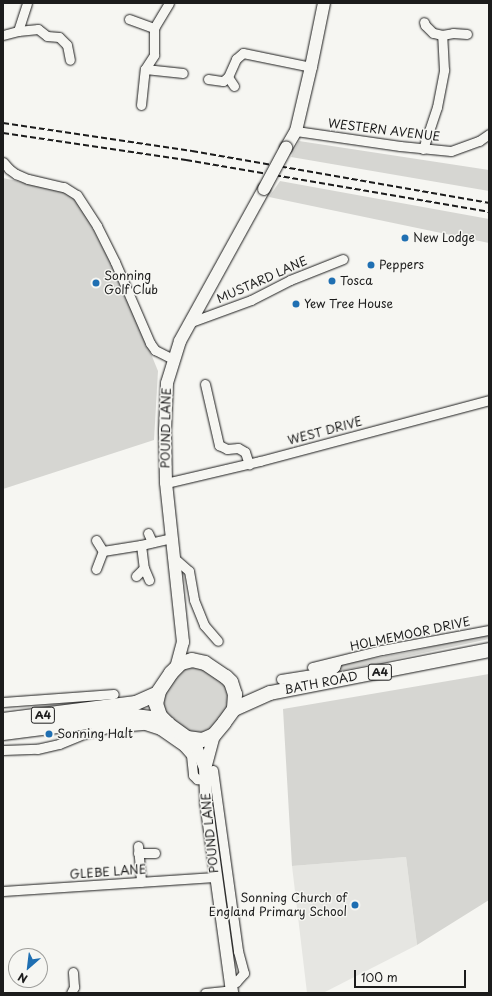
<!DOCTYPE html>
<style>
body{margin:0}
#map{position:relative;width:492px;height:996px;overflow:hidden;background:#f6f6f2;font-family:"Playpen Sans",sans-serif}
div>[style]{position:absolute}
.built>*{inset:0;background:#e6e6e2}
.green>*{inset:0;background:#d6d6d2}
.roads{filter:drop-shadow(0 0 1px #1c1c1c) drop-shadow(0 0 1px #1c1c1c)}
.street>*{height:9px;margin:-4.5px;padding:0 4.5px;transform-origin:4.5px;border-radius:4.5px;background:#f6f6f2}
.secondary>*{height:12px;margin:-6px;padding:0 6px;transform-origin:6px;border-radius:6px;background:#f6f6f2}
.primary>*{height:14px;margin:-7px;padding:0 7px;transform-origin:7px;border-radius:7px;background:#f6f6f2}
.rail>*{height:2px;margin-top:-1px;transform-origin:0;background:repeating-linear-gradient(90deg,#1c1c1c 0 6px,transparent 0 9px)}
.bridges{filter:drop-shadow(0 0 1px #1c1c1c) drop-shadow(0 0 1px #1c1c1c)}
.secondary-bridge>*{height:12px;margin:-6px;padding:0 6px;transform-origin:6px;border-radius:6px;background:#f6f6f2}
.dots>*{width:11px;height:11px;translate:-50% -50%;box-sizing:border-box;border:2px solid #f6f6f2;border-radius:50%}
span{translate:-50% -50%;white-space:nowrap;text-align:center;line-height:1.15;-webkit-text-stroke:3px #f6f6f2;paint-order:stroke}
.shield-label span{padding:1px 3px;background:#f6f6f2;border:1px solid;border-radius:3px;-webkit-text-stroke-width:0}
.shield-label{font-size:11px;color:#1c1c1c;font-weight:700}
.street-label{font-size:12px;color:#1c1c1c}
.poi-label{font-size:12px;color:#1c1c1c}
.left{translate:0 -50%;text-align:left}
.right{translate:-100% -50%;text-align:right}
.frame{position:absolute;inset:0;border:4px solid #1c1c1c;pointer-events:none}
.north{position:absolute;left:8px;top:948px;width:40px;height:40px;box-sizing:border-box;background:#f6f6f2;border:1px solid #9f9f9c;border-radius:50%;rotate:208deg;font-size:11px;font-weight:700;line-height:16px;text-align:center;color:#1c1c1c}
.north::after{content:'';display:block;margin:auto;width:14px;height:18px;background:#1f6fb2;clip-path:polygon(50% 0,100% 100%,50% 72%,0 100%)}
.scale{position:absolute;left:354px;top:970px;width:112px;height:18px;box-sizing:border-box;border:2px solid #1c1c1c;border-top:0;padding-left:5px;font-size:12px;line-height:14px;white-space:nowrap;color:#1c1c1c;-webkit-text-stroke:3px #f6f6f2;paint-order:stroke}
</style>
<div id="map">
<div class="built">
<div style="clip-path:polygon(406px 857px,417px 945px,323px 993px,307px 993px,292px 866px)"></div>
</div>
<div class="green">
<div style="clip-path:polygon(299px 141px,489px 170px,489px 191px,291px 157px)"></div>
<div style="clip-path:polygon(3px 178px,59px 190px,78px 200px,127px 295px,158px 371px,154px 440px,3px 489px)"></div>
<div style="clip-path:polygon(280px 181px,489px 219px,489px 243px,269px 197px)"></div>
<div style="clip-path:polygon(489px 633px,489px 639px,340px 671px,319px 668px,409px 652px)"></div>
<div style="clip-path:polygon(186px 667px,200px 667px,226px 685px,229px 704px,210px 732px,193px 735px,169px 718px,161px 702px,168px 686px)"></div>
<div style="clip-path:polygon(489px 674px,489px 900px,417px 945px,406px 857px,292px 866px,283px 709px)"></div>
</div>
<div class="roads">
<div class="street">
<div style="left:129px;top:19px;width:27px;rotate:20deg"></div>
<div style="left:18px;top:31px;width:29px;rotate:-72deg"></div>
<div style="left:3px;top:35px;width:16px;rotate:-15deg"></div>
<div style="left:18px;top:31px;width:20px;rotate:-6deg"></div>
<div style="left:38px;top:29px;width:11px;rotate:38deg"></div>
<div style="left:47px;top:36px;width:12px;rotate:5deg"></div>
<div style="left:59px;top:37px;width:11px;rotate:45deg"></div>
<div style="left:67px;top:45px;width:15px;rotate:79deg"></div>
<div style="left:442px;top:35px;width:11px;rotate:-10deg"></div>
<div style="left:453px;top:33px;width:14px;rotate:4deg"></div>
<div style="left:145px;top:69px;width:38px;rotate:6deg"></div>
<div style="left:208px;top:79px;width:15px;rotate:8deg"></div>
<div style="left:223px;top:81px;width:6px;rotate:-39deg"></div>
<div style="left:234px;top:86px;width:11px;rotate:-124deg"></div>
<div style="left:228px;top:77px;width:20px;rotate:-66deg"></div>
<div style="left:236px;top:59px;width:9px;rotate:-41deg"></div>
<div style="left:243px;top:53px;width:69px;rotate:11.6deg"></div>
<div style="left:141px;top:105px;width:36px;rotate:-84deg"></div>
<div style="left:145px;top:69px;width:17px;rotate:-57deg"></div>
<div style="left:154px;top:55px;width:27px;rotate:-90deg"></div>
<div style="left:154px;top:28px;width:29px;rotate:-59deg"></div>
<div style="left:296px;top:131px;width:105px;rotate:8.2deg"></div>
<div style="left:400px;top:146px;width:51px;rotate:5.6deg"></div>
<div style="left:451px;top:151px;width:30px;rotate:-20deg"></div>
<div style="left:479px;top:141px;width:12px;rotate:-35deg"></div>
<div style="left:423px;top:149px;width:44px;rotate:-71.6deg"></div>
<div style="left:437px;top:107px;width:38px;rotate:-79deg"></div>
<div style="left:444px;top:70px;width:35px;rotate:-93deg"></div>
<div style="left:442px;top:35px;width:9px;rotate:-167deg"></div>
<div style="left:433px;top:33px;width:11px;rotate:-135deg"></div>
<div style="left:425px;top:25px;width:3px;rotate:-108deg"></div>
<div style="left:3px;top:162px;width:9px;rotate:49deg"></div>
<div style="left:9px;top:169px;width:9px;rotate:36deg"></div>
<div style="left:16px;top:174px;width:13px;rotate:23deg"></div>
<div style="left:28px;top:179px;width:37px;rotate:13deg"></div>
<div style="left:64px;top:187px;width:15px;rotate:32deg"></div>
<div style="left:77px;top:195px;width:37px;rotate:57deg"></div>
<div style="left:97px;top:226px;width:40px;rotate:63.4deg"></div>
<div style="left:115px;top:262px;width:88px;rotate:66.6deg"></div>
<div style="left:150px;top:343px;width:9px;rotate:54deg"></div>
<div style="left:155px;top:350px;width:20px;rotate:27deg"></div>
<div style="left:191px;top:322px;width:64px;rotate:-20.1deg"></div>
<div style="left:251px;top:300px;width:44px;rotate:-27.1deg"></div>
<div style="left:290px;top:280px;width:57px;rotate:-21.6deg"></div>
<div style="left:205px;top:384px;width:63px;rotate:77.1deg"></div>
<div style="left:219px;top:445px;width:9px;rotate:27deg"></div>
<div style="left:227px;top:449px;width:11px;rotate:-5deg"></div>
<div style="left:238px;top:448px;width:8px;rotate:30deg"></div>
<div style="left:245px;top:452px;width:13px;rotate:72deg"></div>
<div style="left:166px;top:483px;width:97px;rotate:-13.2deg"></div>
<div style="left:260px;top:461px;width:237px;rotate:-14.9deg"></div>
<div style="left:148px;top:533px;width:10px;rotate:66deg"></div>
<div style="left:96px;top:540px;width:13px;rotate:58deg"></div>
<div style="left:141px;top:545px;width:23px;rotate:83deg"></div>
<div style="left:144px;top:568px;width:13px;rotate:67deg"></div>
<div style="left:174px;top:558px;width:20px;rotate:41deg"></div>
<div style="left:189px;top:571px;width:29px;rotate:80deg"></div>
<div style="left:194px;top:600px;width:27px;rotate:68deg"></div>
<div style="left:204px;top:625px;width:21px;rotate:49deg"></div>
<div style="left:96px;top:569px;width:19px;rotate:-69deg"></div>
<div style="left:103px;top:551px;width:38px;rotate:-9deg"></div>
<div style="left:141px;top:545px;width:31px;rotate:-13deg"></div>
<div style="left:136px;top:576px;width:11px;rotate:-45deg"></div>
<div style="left:312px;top:667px;width:72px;rotate:-13.7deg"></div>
<div style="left:382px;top:650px;width:109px;rotate:-10.6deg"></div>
<div style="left:281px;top:679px;width:51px;rotate:-9.1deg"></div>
<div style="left:331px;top:671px;width:6px;rotate:-45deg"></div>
<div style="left:335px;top:667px;width:5px;rotate:-68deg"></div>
<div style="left:3px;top:702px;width:111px;rotate:-4.1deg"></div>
<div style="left:3px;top:750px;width:34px;rotate:-2deg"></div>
<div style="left:37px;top:749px;width:23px;rotate:-13deg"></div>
<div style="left:59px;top:744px;width:27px;rotate:-22deg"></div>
<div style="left:84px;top:734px;width:25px;rotate:-14deg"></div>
<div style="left:108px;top:728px;width:37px;rotate:-5deg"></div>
<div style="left:145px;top:725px;width:16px;rotate:18deg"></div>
<div style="left:160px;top:730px;width:29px;rotate:35deg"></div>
<div style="left:184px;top:747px;width:11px;rotate:49deg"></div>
<div style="left:191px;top:755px;width:20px;rotate:84deg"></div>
<div style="left:193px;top:775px;width:6px;rotate:45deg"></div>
<div style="left:197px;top:779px;width:8px;rotate:7deg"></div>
<div style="left:213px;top:770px;width:183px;rotate:82.1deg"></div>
<div style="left:238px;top:951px;width:23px;rotate:75deg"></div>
<div style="left:244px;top:973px;width:12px;rotate:132deg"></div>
<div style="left:236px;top:982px;width:5px;rotate:169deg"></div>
<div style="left:138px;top:846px;width:36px;rotate:85deg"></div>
<div style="left:138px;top:853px;width:17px"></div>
<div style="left:3px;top:891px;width:212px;rotate:-3.8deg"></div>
<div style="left:71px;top:993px;width:7px;rotate:-63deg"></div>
<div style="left:74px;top:987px;width:15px;rotate:-94deg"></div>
<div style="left:205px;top:993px;width:27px;rotate:-6deg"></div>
</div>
<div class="secondary">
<div style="left:286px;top:148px;width:20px;rotate:-60deg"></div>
<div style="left:296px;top:131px;width:66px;rotate:-76.8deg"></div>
<div style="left:311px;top:67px;width:65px;rotate:-78.5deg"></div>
<div style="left:176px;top:668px;width:27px;rotate:-75deg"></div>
<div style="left:183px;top:642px;width:160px;rotate:-96.1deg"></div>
<div style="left:166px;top:483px;width:52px;rotate:-91.1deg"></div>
<div style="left:165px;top:431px;width:48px;rotate:-87.6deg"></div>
<div style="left:167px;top:383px;width:44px;rotate:-72.8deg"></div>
<div style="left:180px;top:341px;width:174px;rotate:-61.1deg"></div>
<div style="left:214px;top:735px;width:34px;rotate:105deg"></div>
<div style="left:205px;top:768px;width:34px;rotate:88deg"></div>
<div style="left:206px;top:802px;width:193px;rotate:82.2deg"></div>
<div style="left:187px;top:738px;width:15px;rotate:48deg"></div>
<div style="left:197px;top:749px;width:21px;rotate:67deg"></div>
</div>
<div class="primary">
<div style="left:192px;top:660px;width:13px;rotate:13deg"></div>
<div style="left:205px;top:663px;width:25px;rotate:34deg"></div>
<div style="left:226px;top:677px;width:7px;rotate:45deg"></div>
<div style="left:231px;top:682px;width:13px;rotate:72deg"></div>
<div style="left:235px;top:694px;width:15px;rotate:94deg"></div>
<div style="left:234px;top:709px;width:17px;rotate:126deg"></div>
<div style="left:224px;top:723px;width:16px;rotate:130deg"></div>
<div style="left:214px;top:735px;width:13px;rotate:157deg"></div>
<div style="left:202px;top:740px;width:15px;rotate:-172deg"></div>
<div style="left:187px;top:738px;width:24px;rotate:-144deg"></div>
<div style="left:168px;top:724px;width:11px;rotate:-135deg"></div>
<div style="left:160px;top:716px;width:13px;rotate:-108deg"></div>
<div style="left:156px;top:704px;width:13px;rotate:-77deg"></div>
<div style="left:159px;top:691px;width:22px;rotate:-56deg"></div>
<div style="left:171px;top:673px;width:14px;rotate:-45deg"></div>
<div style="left:181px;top:663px;width:11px;rotate:-15deg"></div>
<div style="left:234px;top:709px;width:39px;rotate:-24deg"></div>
<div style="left:270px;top:693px;width:223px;rotate:-11.1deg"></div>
<div style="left:3px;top:720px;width:134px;rotate:-7.3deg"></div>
<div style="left:136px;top:703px;width:24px;rotate:-24deg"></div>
<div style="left:3px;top:733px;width:133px;rotate:-7.3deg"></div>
<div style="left:135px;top:716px;width:16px;rotate:7deg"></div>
<div style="left:151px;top:718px;width:18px;rotate:19deg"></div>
</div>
</div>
<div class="rail">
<div style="left:3px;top:123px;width:191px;rotate:8.4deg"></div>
<div style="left:192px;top:151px;width:302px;rotate:9.9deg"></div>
<div style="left:3px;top:133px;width:185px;rotate:8.4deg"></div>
<div style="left:186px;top:160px;width:307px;rotate:9.7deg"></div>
</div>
<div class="bridges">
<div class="secondary-bridge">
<div style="left:264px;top:189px;width:47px;rotate:-61.8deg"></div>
</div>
</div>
<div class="dots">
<div style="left:405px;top:238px;background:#1f6fb2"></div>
<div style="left:371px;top:265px;background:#1f6fb2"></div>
<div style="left:332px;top:281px;background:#1f6fb2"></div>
<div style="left:96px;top:283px;background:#1f6fb2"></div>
<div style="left:296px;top:304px;background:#1f6fb2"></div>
<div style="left:49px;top:734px;background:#1f6fb2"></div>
<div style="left:355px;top:905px;background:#1f6fb2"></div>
</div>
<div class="shield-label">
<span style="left:380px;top:672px">A4</span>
<span style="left:43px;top:715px">A4</span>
</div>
<div class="street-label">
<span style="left:384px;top:130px;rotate:7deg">WESTERN AVENUE</span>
<span style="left:262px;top:280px;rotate:-24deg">MUSTARD LANE</span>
<span style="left:166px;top:428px;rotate:-89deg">POUND LANE</span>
<span style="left:325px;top:431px;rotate:-15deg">WEST DRIVE</span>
<span style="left:410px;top:634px;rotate:-12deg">HOLMEMOOR DRIVE</span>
<span style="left:321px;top:683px;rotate:-11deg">BATH ROAD</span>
<span style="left:210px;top:833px;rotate:-96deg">POUND LANE</span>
<span style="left:108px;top:872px;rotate:-4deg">GLEBE LANE</span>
</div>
<div class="poi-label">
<span class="left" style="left:413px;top:238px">New Lodge</span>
<span class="left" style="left:379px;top:265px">Peppers</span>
<span class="left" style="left:104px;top:283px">Sonning<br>Golf Club</span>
<span class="left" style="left:340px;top:281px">Tosca</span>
<span class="left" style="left:304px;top:304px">Yew Tree House</span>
<span class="left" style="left:57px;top:734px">Sonning Halt</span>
<span class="right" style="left:347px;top:905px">Sonning Church of<br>England Primary School</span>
</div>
<div class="frame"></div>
<div class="north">N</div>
<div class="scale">100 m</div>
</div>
